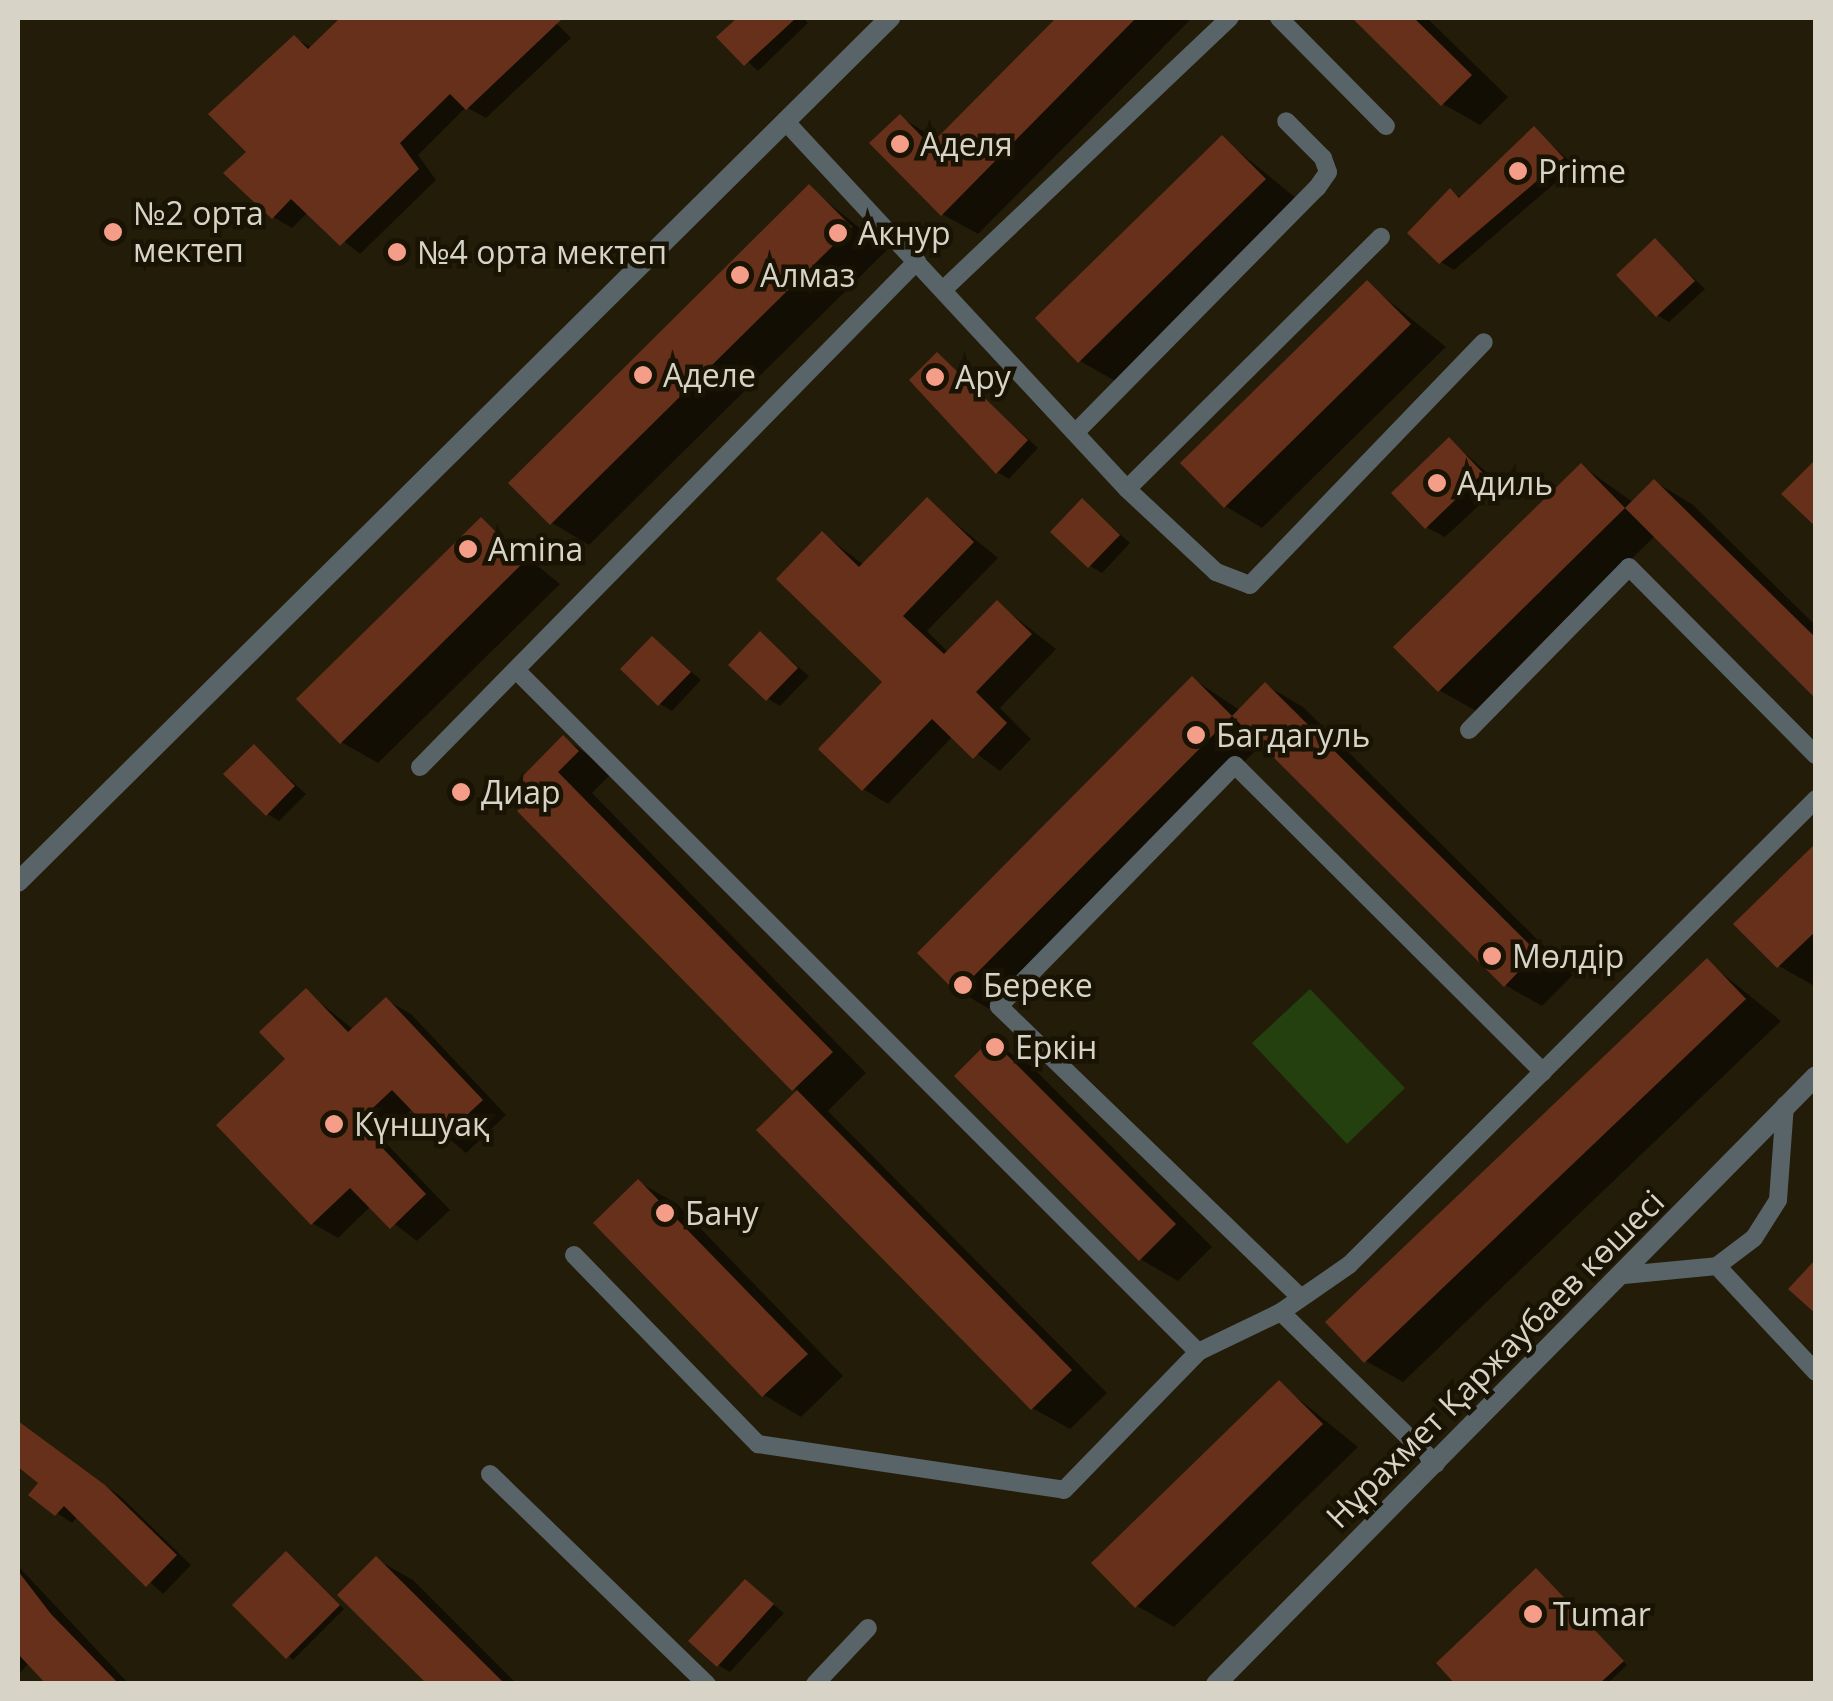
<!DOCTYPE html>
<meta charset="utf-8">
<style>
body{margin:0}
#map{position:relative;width:1833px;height:1701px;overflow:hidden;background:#231c09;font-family:"Open Sans",sans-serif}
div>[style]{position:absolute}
.green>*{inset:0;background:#24400e}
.shadow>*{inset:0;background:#0007}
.building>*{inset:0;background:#67301a}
.service>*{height:18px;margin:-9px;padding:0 9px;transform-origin:9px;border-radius:9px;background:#596468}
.minor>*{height:20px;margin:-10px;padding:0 10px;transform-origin:10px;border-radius:10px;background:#596468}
.dots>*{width:28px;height:28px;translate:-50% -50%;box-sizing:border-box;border:5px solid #191303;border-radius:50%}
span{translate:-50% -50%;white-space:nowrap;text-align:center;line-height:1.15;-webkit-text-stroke:9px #191303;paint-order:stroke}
.poi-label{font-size:32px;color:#d7d3c7}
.left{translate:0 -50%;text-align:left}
.street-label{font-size:32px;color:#d7d3c7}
.frame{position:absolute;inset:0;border:20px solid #d7d3c7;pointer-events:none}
</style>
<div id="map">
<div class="green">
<div style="clip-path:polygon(1310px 989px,1405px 1088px,1347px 1144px,1252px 1043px)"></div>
</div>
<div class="shadow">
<div style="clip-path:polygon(343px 18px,551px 18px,571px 38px,486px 118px,466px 107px,418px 155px,436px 180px,360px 254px,308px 212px,292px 228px,273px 217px,250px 152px,295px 38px,312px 48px)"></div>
<div style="clip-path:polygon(740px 18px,803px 18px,808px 23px,758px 71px,720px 37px)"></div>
<div style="clip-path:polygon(1059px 18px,1192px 18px,978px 234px,942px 214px,900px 117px,938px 140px)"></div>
<div style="clip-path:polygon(1355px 18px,1427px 18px,1508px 97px,1480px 125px,1443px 104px)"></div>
<div style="clip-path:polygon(1534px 129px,1575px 166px,1454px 270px,1441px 262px,1450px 191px,1462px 198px)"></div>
<div style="clip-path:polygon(1222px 138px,1301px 202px,1117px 382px,1080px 361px)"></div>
<div style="clip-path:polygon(809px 187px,887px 250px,589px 545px,552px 523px,511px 483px)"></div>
<div style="clip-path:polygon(1655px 241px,1705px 289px,1669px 322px,1657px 315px)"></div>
<div style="clip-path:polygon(1367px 283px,1446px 347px,1262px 528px,1225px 506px)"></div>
<div style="clip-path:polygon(937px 355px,1038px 448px,1009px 479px,997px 472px)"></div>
<div style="clip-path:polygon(1450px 440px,1501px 485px,1445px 537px,1426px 527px)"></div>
<div style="clip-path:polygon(1582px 466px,1634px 503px,1655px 482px,1692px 504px,1816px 626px,1816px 696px,1656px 535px,1476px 711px,1439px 690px)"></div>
<div style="clip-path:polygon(927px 500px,998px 558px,927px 631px,949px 653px,997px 603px,1056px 649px,1000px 708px,1031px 739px,1000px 771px,953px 736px,888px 804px,863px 789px,885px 682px,823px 534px,864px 565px)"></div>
<div style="clip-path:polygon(1082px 501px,1130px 543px,1102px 573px,1090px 566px)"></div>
<div style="clip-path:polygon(481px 520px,560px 584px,378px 763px,341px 742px)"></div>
<div style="clip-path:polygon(760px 634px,809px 676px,780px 706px,768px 699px)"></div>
<div style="clip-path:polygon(653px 639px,701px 680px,672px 711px,660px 704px)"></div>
<div style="clip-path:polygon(1193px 679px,1241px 711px,1266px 685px,1303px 707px,1573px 975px,1542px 1006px,1505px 985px,1263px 743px,996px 1013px,959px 991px)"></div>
<div style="clip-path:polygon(564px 738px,613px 772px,592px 793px,866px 1073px,828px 1111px,1107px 1393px,1070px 1429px,1032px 1408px,798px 1092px,532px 801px)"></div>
<div style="clip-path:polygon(254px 747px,306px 794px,279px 821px,267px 814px)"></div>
<div style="clip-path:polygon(1816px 846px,1816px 987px,1779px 966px)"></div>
<div style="clip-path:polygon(1707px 961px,1781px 1021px,1403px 1382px,1366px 1361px)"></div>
<div style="clip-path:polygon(306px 991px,354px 1030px,386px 1000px,411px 1014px,506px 1115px,466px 1153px,413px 1108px,381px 1138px,450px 1210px,417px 1241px,371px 1206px,338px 1238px,312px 1223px,289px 1059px)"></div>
<div style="clip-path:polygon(992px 1042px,1029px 1064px,1212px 1247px,1178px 1281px,1140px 1259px)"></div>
<div style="clip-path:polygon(638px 1182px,676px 1203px,843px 1376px,801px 1417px,764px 1395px)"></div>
<div style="clip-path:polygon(1279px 1383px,1358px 1447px,1174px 1627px,1137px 1606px)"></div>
<div style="clip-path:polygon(18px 1422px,121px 1497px,191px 1565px,163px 1594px,78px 1516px,72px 1523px,31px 1495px,41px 1483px,18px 1464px)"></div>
<div style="clip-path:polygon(292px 1557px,344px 1609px,293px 1660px,236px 1605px)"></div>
<div style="clip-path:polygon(376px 1559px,413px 1580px,517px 1684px,430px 1684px)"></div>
<div style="clip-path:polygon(18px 1566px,129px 1684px,50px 1684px,29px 1663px,18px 1675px)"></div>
<div style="clip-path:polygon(1541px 1574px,1627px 1665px,1607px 1684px,1458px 1684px)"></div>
<div style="clip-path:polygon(746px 1582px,784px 1613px,730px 1672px,718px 1665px)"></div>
</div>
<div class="building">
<div style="clip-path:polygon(340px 18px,563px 18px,466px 110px,450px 94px,400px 143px,419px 169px,340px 246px,291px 199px,272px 219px,223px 173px,246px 152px,208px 114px,294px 35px,308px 49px)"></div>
<div style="clip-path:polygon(737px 18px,796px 18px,744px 66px,716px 37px)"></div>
<div style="clip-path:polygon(1056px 18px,1136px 18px,941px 216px,869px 143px,900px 114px,930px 145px)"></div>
<div style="clip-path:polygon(1352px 18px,1414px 18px,1472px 75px,1441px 106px)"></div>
<div style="clip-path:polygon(1534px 126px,1564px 158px,1439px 264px,1407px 233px,1450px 188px,1459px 198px)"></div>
<div style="clip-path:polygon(1222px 135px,1266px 179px,1078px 363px,1035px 318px)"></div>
<div style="clip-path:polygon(809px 184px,852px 227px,550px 525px,508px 483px)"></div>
<div style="clip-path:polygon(1655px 238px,1695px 281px,1656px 317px,1616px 275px)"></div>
<div style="clip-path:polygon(1367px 280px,1411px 324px,1224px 508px,1180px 463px)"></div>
<div style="clip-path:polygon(937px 352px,1028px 440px,996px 474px,909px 380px)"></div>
<div style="clip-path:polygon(1449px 437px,1483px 473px,1425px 529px,1391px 493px)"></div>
<div style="clip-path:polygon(1816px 459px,1816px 527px,1781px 494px)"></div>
<div style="clip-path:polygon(1581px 463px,1625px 508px,1438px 692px,1393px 647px)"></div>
<div style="clip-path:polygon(1654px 479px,1816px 638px,1816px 699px,1625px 508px)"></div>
<div style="clip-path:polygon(927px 497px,974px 542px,903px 616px,944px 654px,997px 600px,1032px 634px,976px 692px,1007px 723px,973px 759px,932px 719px,862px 791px,818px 749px,882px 682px,776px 579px,822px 531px,859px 567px)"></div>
<div style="clip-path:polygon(1082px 498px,1120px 535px,1088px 568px,1050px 532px)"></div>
<div style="clip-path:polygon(481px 517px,525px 561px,340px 744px,296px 699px)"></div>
<div style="clip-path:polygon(760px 631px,798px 668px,766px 701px,728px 665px)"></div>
<div style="clip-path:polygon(652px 636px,691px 672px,658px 706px,620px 669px)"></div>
<div style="clip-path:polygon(1192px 676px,1232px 716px,1265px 682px,1537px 952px,1504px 987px,1232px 716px,957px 993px,917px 953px)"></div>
<div style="clip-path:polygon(563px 735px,579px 751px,558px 772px,833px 1052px,792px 1091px,517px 811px,528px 801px,513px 786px)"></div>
<div style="clip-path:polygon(254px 744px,295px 786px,266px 816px,223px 774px)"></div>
<div style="clip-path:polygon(1816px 843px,1816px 931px,1777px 968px,1733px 924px)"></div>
<div style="clip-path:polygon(1707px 958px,1746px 999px,1364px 1363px,1325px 1322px)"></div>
<div style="clip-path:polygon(306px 988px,348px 1032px,386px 997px,483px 1100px,440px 1140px,392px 1090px,358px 1122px,426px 1194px,390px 1229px,350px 1188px,311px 1225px,216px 1125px,285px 1059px,259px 1032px)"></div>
<div style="clip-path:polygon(991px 1039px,1176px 1224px,1139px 1261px,954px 1076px)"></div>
<div style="clip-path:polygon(797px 1090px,1072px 1370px,1031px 1410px,756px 1130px)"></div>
<div style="clip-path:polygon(638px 1179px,808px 1354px,762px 1397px,593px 1223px)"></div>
<div style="clip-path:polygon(1816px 1259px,1816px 1314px,1788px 1289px)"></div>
<div style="clip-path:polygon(1279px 1380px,1323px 1424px,1135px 1608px,1091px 1563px)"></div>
<div style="clip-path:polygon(18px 1421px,105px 1485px,177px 1555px,146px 1587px,64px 1506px,55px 1516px,28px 1495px,38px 1483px,18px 1467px)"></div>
<div style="clip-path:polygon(286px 1551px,340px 1605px,286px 1659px,232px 1605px)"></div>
<div style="clip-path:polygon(376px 1556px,505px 1684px,427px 1684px,337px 1595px)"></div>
<div style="clip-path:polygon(1536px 1568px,1624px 1661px,1599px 1684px,1455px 1684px,1436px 1663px)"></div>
<div style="clip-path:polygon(18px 1571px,51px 1614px,119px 1684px,46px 1684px,18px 1654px)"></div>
<div style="clip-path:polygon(745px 1579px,774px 1604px,717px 1667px,688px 1641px)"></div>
</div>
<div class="service">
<div style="left:1279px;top:18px;width:152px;rotate:45.3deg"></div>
<div style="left:785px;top:121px;width:502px;rotate:47.1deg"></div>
<div style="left:1127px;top:489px;width:122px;rotate:43deg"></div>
<div style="left:1216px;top:572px;width:36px;rotate:21deg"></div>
<div style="left:1250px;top:585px;width:337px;rotate:-46.1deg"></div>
<div style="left:944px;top:289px;width:394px;rotate:-43.5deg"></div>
<div style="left:1076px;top:432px;width:343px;rotate:-45.4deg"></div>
<div style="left:1317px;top:188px;width:19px;rotate:-55deg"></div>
<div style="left:1328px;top:172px;width:15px;rotate:-110deg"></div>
<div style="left:1323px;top:158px;width:52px;rotate:-135deg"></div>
<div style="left:1127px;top:489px;width:358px;rotate:-44.8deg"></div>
<div style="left:520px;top:674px;width:959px;rotate:45deg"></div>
<div style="left:1469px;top:730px;width:228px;rotate:-45.5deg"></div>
<div style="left:1629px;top:567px;width:265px;rotate:45.2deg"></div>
<div style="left:420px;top:767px;width:709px;rotate:-45.51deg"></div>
<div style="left:574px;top:1255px;width:264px;rotate:45.8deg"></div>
<div style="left:758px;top:1444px;width:309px;rotate:8.5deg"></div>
<div style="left:1064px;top:1490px;width:192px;rotate:-45.8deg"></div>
<div style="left:1198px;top:1352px;width:92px;rotate:-25.7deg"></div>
<div style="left:1717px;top:1266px;width:145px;rotate:47deg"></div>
<div style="left:1624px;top:1275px;width:93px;rotate:-5.5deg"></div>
<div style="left:1717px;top:1266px;width:46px;rotate:-37.1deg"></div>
<div style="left:1754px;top:1238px;width:45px;rotate:-57.7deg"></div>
<div style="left:1778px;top:1200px;width:95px;rotate:-85.8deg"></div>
<div style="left:1298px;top:1295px;width:416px;rotate:-136deg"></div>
<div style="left:999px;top:1006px;width:337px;rotate:-45.6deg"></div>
<div style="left:1235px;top:765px;width:435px;rotate:44.9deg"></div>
<div style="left:1436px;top:1464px;width:217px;rotate:-135.6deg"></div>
<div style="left:1281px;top:1312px;width:83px;rotate:-34.7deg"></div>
<div style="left:1349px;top:1265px;width:660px;rotate:-44.94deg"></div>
<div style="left:490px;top:1474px;width:302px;rotate:44.1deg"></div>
<div style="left:815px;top:1684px;width:77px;rotate:-46.6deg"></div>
</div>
<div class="minor">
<div style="left:18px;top:882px;width:1228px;rotate:-44.74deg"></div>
<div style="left:1216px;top:1684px;width:854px;rotate:-45.38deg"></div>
</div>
<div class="dots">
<div style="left:900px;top:144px;background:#f49e89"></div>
<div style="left:1518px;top:171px;background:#f49e89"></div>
<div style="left:113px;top:232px;background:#f49e89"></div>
<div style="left:838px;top:233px;background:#f49e89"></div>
<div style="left:397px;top:252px;background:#f49e89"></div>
<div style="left:740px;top:275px;background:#f49e89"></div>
<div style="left:643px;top:375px;background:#f49e89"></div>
<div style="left:935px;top:377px;background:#f49e89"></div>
<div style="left:1437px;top:483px;background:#f49e89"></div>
<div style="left:468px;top:549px;background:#f49e89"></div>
<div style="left:1196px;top:735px;background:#f49e89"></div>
<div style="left:461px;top:792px;background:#f49e89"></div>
<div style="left:1492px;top:956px;background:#f49e89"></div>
<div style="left:963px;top:985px;background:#f49e89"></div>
<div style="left:995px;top:1047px;background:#f49e89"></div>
<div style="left:334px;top:1124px;background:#f49e89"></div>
<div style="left:665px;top:1213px;background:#f49e89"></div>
<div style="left:1533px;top:1614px;background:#f49e89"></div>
</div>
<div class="poi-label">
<span class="left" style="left:920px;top:144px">Аделя</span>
<span class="left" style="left:1538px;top:171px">Prime</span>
<span class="left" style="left:133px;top:232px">№2 орта<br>мектеп</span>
<span class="left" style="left:858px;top:233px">Акнур</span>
<span class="left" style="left:417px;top:252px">№4 орта мектеп</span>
<span class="left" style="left:760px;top:275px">Алмаз</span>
<span class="left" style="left:663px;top:375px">Аделе</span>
<span class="left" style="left:955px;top:377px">Ару</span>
<span class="left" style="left:1457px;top:483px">Адиль</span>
<span class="left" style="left:488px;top:549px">Amina</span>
<span class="left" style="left:1216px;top:735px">Багдагуль</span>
<span class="left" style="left:481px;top:792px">Диар</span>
<span class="left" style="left:1512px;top:956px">Мөлдір</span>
<span class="left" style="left:983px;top:985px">Береке</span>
<span class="left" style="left:1015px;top:1047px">Еркін</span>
<span class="left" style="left:354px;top:1124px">Күншуақ</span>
<span class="left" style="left:685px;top:1213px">Бану</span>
<span class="left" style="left:1553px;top:1614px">Tumar</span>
</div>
<div class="street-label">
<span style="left:1495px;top:1359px;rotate:-45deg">Нұрахмет Қаржаубаев көшесі</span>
</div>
<div class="frame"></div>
</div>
